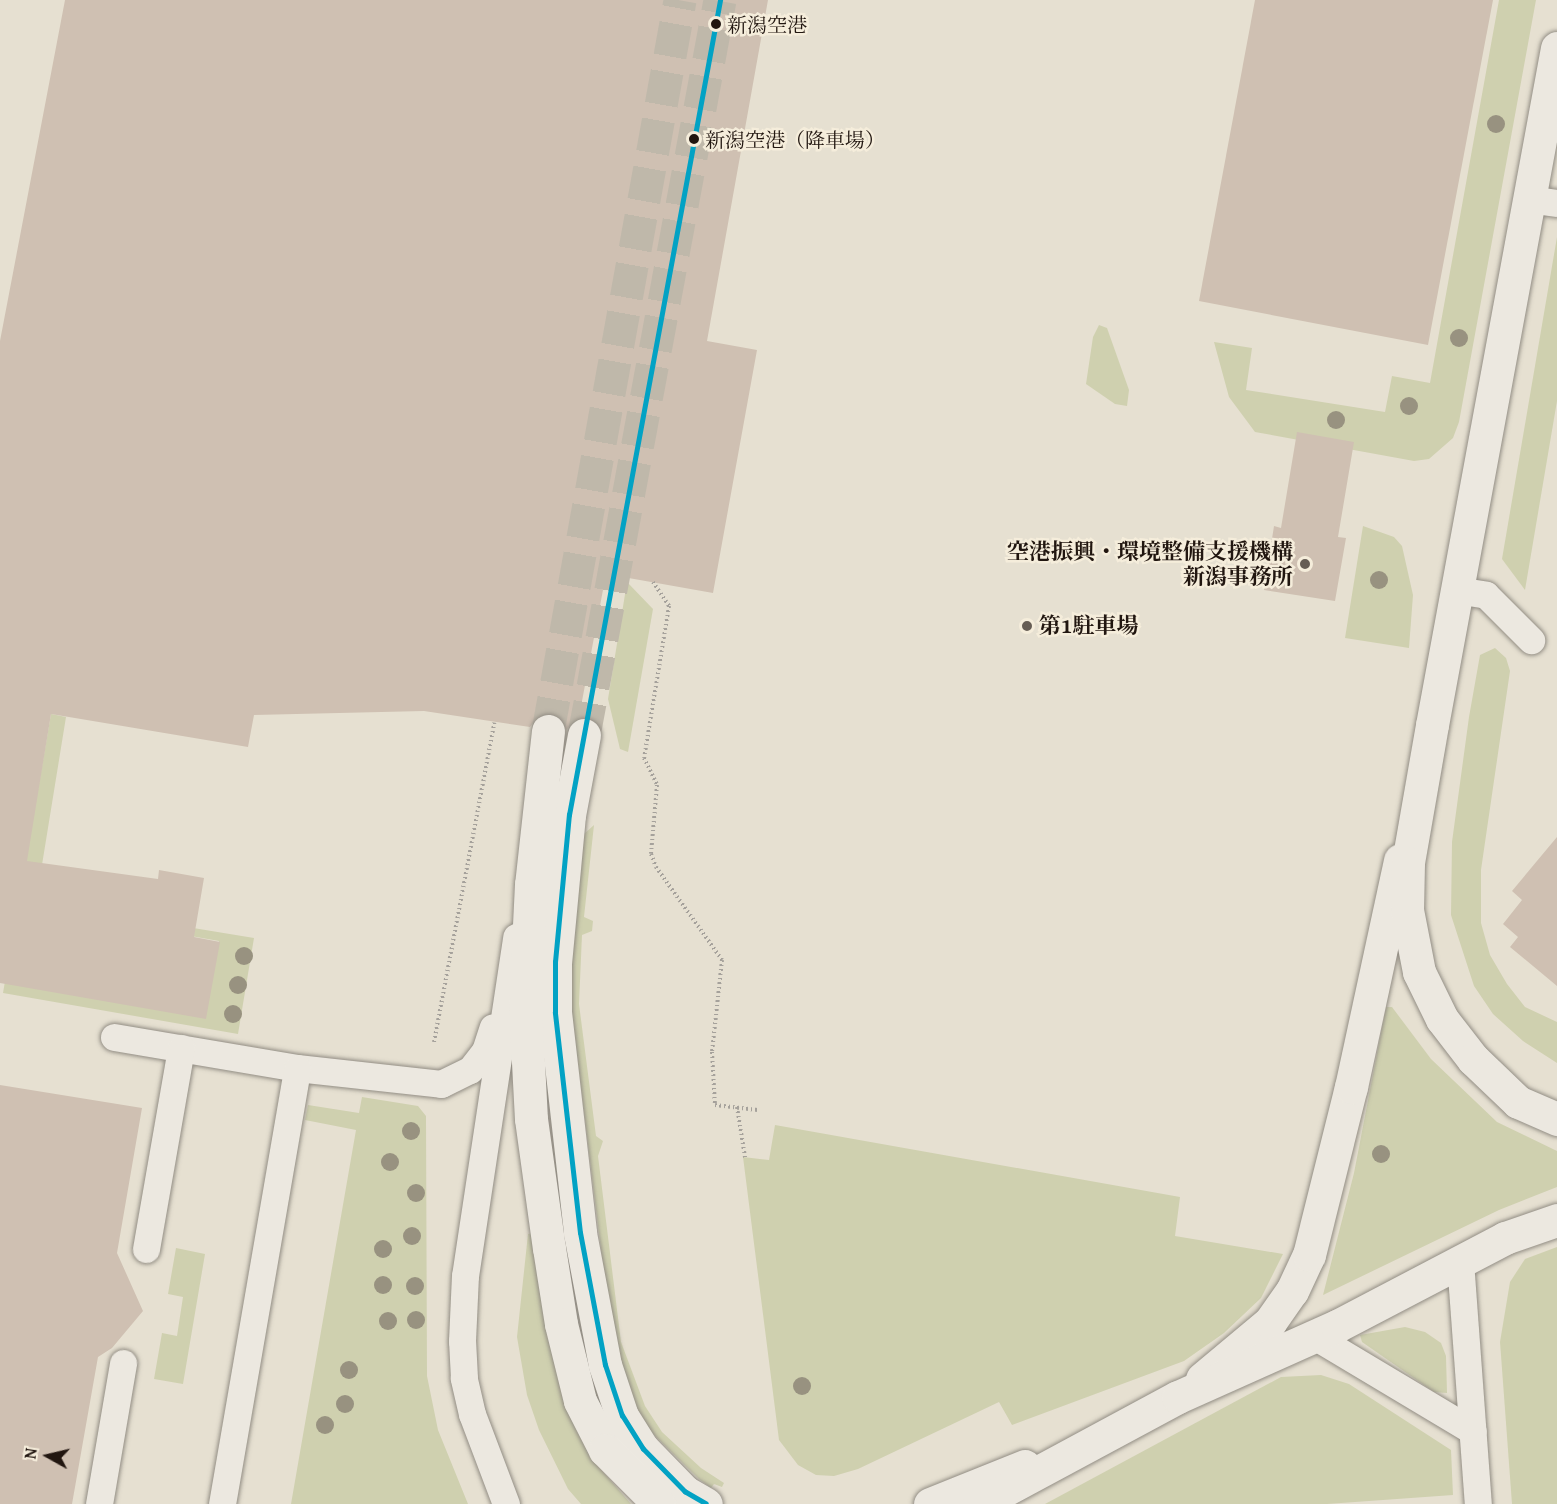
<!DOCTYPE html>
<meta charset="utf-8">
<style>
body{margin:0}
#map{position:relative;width:1557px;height:1504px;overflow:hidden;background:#e6e0d1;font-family:"Gentium Book Plus","Noto Serif JP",serif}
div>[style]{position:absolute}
.green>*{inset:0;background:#cfd0af}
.building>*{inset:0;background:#cfc0b2}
.street-tunnel>*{height:33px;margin-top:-16.5px;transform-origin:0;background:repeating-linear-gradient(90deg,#bfb8aa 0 33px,transparent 0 49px)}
.secondary-tunnel>*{height:33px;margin-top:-16.5px;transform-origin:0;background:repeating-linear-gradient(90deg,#bfb8aa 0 33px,transparent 0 49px)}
.path>*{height:4px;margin-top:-2px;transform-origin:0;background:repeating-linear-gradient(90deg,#a5a19b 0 1.5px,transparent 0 4.5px)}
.roads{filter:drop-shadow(0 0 2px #928d84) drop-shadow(0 0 2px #928d84)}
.lane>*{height:27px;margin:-13.5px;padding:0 13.5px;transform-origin:13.5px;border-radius:13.5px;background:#ece8e0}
.street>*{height:33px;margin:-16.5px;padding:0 16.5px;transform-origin:16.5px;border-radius:16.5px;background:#ece8e0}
.secondary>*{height:33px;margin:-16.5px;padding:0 16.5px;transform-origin:16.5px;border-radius:16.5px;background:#ece8e0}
.bus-1>*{height:4.5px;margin:-2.25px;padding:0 2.25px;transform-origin:2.25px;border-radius:2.25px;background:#02a2c4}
.trees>*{width:18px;height:18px;margin:-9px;border-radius:50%;background:#989280}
.dots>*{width:16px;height:16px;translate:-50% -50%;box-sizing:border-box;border:3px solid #f5eddb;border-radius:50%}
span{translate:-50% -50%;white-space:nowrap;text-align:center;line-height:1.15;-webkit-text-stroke:5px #f5eddb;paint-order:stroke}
.bus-label{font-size:20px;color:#211610}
.left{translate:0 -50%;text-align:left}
.poi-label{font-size:22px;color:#211610;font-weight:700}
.right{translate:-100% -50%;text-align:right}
.north{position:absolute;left:18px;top:1426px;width:60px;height:60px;-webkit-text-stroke:4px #f5eddb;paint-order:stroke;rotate:278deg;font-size:16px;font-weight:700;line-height:24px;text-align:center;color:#211610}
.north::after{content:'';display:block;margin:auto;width:21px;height:27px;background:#211610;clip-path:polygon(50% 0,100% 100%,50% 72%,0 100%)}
</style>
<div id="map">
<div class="green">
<div style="clip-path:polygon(1499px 0,1536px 0,1459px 422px,1453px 438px,1429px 459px,1414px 461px,1255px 432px,1229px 397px,1214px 342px,1252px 348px,1246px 390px,1385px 412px,1392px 376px,1430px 383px)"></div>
<div style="clip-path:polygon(1557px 237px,1557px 401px,1525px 590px,1502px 559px)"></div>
<div style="clip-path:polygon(1099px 325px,1107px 328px,1129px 390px,1127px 406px,1115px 404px,1086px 384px,1093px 337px)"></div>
<div style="clip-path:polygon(1363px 526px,1394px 537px,1402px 546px,1413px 595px,1409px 648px,1345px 638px)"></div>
<div style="clip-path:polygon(627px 582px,653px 609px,628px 752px,620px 749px,608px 699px)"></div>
<div style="clip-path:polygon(1495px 648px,1506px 658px,1510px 671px,1481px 870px,1481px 923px,1490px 955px,1507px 984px,1525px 1007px,1557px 1022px,1557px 1063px,1523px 1041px,1493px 1014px,1474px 986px,1451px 915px,1452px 842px,1469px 717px,1480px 655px)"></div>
<div style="clip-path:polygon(51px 714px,66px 717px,35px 908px,204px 1018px,219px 941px,95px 919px,96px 912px,254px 938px,238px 1034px,3px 993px)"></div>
<div style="clip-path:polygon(594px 825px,584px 917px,593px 921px,592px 931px,582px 935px,579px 1004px,596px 1136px,603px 1141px,598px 1156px,621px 1342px,645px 1406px,662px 1432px,701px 1468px,724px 1483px,722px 1487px,714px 1484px,711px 1488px,699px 1479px,643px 1424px,620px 1370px,609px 1314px,571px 1007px,571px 960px,584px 834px)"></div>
<div style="clip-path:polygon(1386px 1007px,1392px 1007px,1431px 1059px,1497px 1122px,1557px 1151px,1557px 1187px,1499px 1210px,1323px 1295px,1354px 1173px)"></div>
<div style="clip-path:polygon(362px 1097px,418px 1106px,426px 1116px,427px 1376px,438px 1430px,468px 1504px,291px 1504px,356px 1130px,305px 1120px,308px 1105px,359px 1113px)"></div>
<div style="clip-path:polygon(775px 1125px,1180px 1197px,1175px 1236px,1283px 1254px,1261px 1298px,1224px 1333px,1184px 1361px,1012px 1425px,999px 1402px,858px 1469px,834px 1476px,816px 1475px,798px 1465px,779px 1440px,743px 1157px,769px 1160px)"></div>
<div style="clip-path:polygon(534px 1233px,581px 1438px,604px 1473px,631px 1504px,581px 1504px,568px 1489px,539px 1430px,527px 1395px,517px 1337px,528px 1234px)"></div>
<div style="clip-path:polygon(1557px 1247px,1557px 1504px,1512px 1504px,1500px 1342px,1510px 1282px,1525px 1259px)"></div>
<div style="clip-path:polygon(176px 1248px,205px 1254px,183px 1384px,154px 1379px,162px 1333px,177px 1336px,183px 1297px,168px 1294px)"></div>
<div style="clip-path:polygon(1405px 1327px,1425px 1332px,1441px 1343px,1446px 1356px,1447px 1393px,1434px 1392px,1362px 1342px,1360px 1335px)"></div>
<div style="clip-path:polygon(1321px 1375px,1349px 1384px,1451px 1450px,1453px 1495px,1327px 1504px,1045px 1504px,1281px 1377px)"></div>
</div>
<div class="building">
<div style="clip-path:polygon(65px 0,768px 0,707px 341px,757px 350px,713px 593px,606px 574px,579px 717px,566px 730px,560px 716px,549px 712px,540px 714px,530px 727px,424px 711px,254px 715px,248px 747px,51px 714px,27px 861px,158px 879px,159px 870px,204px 878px,194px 937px,220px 942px,206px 1019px,0 983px,0 341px)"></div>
<div style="clip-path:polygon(1255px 0,1493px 0,1428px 345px,1199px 301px)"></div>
<div style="clip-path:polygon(1297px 432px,1354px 442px,1338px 537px,1346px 538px,1335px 601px,1264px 590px,1274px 526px,1281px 528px)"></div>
<div style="clip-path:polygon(1557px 837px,1557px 986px,1510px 947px,1518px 937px,1503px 924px,1522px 900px,1512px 891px)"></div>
<div style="clip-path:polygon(0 1085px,142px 1108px,117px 1253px,143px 1311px,112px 1348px,98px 1357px,72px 1504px,0 1504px)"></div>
</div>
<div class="street-tunnel">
<div style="left:584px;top:735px;width:747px;rotate:-79.52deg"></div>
</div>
<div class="secondary-tunnel">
<div style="left:548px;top:731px;width:743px;rotate:-79.76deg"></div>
</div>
<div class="path">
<div style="left:653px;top:582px;width:29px;rotate:56deg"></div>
<div style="left:669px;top:606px;width:154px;rotate:99.3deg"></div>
<div style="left:644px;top:758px;width:30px;rotate:64deg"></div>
<div style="left:657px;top:785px;width:69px;rotate:95deg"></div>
<div style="left:651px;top:854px;width:14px;rotate:69deg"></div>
<div style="left:656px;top:867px;width:114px;rotate:54.6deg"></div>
<div style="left:722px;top:960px;width:93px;rotate:96.2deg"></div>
<div style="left:712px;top:1052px;width:53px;rotate:86.8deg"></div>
<div style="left:715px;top:1105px;width:43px;rotate:6.6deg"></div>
<div style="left:434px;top:1042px;width:325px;rotate:-79.3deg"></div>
<div style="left:737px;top:1107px;width:51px;rotate:80.9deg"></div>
</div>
<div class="roads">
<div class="lane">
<div style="left:1528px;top:199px;width:29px;rotate:8deg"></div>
<div style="left:1456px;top:590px;width:30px;rotate:9deg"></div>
<div style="left:1486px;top:595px;width:64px;rotate:45deg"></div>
<div style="left:114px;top:1037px;width:186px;rotate:9.6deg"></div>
<div style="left:297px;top:1068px;width:145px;rotate:6.3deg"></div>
<div style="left:441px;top:1084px;width:32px;rotate:-26deg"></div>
<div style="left:470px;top:1070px;width:24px;rotate:-52deg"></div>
<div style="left:485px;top:1051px;width:25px;rotate:-72deg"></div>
<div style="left:146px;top:1249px;width:204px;rotate:-80.1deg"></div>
<div style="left:1460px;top:1261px;width:244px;rotate:85.8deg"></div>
<div style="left:1314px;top:1336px;width:185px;rotate:30.9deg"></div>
<div style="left:99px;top:1504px;width:143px;rotate:-80.3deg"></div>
<div style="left:222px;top:1504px;width:442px;rotate:-80.2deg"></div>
<div style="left:506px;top:1504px;width:96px;rotate:-110.7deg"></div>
<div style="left:472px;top:1414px;width:37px;rotate:-103deg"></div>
<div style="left:464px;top:1378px;width:37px;rotate:-93deg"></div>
<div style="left:462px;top:1341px;width:65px;rotate:-87.4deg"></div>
<div style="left:465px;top:1276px;width:343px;rotate:-81.4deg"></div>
</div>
<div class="street">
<div style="left:584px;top:735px;width:81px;rotate:100.6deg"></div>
<div style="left:569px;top:815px;width:148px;rotate:95.4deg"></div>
<div style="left:555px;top:962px;width:50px;rotate:90deg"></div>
<div style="left:555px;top:1012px;width:222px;rotate:83.5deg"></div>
<div style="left:580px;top:1233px;width:134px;rotate:79.3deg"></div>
<div style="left:605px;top:1365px;width:54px;rotate:71.6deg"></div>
<div style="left:622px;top:1416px;width:39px;rotate:58deg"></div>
<div style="left:643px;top:1449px;width:60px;rotate:45.7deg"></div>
<div style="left:685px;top:1492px;width:24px;rotate:30deg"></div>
<div style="left:1202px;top:1379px;width:89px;rotate:-40deg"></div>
<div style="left:1270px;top:1322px;width:38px;rotate:-55deg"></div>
<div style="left:1292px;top:1291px;width:40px;rotate:-65deg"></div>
<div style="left:1309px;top:1255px;width:173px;rotate:-76deg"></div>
<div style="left:1351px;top:1087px;width:232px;rotate:-77.8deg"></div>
<div style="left:930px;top:1504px;width:102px;rotate:-21.8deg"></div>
</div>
<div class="secondary">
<div style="left:1557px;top:48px;width:688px;rotate:100.46deg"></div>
<div style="left:1432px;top:725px;width:140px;rotate:99.9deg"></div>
<div style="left:1408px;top:863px;width:47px;rotate:91.2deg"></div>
<div style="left:1407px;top:910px;width:63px;rotate:79deg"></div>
<div style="left:1419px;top:972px;width:52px;rotate:63.9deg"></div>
<div style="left:1442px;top:1019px;width:51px;rotate:52.2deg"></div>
<div style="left:1473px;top:1059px;width:62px;rotate:43.7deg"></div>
<div style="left:1518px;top:1102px;width:43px;rotate:23.6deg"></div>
<div style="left:548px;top:731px;width:154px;rotate:96.3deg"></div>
<div style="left:531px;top:884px;width:121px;rotate:92.8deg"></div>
<div style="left:525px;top:1005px;width:114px;rotate:87deg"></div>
<div style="left:531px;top:1119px;width:130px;rotate:82.1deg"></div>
<div style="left:549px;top:1248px;width:77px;rotate:81deg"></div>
<div style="left:561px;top:1324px;width:79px;rotate:76.1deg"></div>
<div style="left:580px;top:1401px;width:55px;rotate:63deg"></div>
<div style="left:605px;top:1450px;width:76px;rotate:45deg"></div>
<div style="left:979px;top:1504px;width:226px;rotate:-28.3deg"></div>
<div style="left:1178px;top:1397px;width:174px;rotate:-24.1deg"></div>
<div style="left:1337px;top:1326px;width:190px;rotate:-27.6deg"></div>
<div style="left:1505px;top:1238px;width:55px;rotate:-19.1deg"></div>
</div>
</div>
<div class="bus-1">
<div style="left:706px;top:1504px;width:24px;rotate:-150deg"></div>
<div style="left:685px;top:1492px;width:60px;rotate:-134.3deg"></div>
<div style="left:643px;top:1449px;width:39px;rotate:-122deg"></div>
<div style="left:622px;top:1416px;width:54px;rotate:-108.4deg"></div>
<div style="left:605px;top:1365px;width:134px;rotate:-100.7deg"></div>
<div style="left:580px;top:1233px;width:222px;rotate:-96.5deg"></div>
<div style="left:555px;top:1012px;width:50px;rotate:-90deg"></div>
<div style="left:555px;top:962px;width:148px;rotate:-84.6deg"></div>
<div style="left:569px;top:815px;width:829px;rotate:-79.5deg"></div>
</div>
<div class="trees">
<div style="left:1496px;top:124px"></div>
<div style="left:1459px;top:338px"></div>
<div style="left:1409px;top:406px"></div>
<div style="left:1336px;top:420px"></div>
<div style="left:1379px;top:580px"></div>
<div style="left:244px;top:956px"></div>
<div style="left:238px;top:985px"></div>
<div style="left:233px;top:1014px"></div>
<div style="left:411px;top:1131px"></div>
<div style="left:1381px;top:1154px"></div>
<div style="left:390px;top:1162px"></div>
<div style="left:416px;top:1193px"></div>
<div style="left:412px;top:1236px"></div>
<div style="left:383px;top:1249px"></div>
<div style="left:383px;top:1285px"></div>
<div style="left:415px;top:1286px"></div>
<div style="left:416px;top:1320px"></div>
<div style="left:388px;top:1321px"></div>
<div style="left:349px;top:1370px"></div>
<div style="left:802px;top:1386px"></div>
<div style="left:345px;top:1404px"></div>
<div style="left:325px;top:1425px"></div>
</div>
<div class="dots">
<div style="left:716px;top:24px;background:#211610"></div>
<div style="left:694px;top:139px;background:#211610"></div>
<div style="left:1305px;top:564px;background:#665d54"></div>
<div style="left:1027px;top:626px;background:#665d54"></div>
</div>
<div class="bus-label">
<span class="left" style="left:727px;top:24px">新潟空港</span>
<span class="left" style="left:705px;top:139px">新潟空港（降車場）</span>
</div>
<div class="poi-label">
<span class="right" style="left:1293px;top:564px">空港振興・環境整備支援機構<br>新潟事務所</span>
<span class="left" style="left:1039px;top:626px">第1駐車場</span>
</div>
<div class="north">N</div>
</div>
